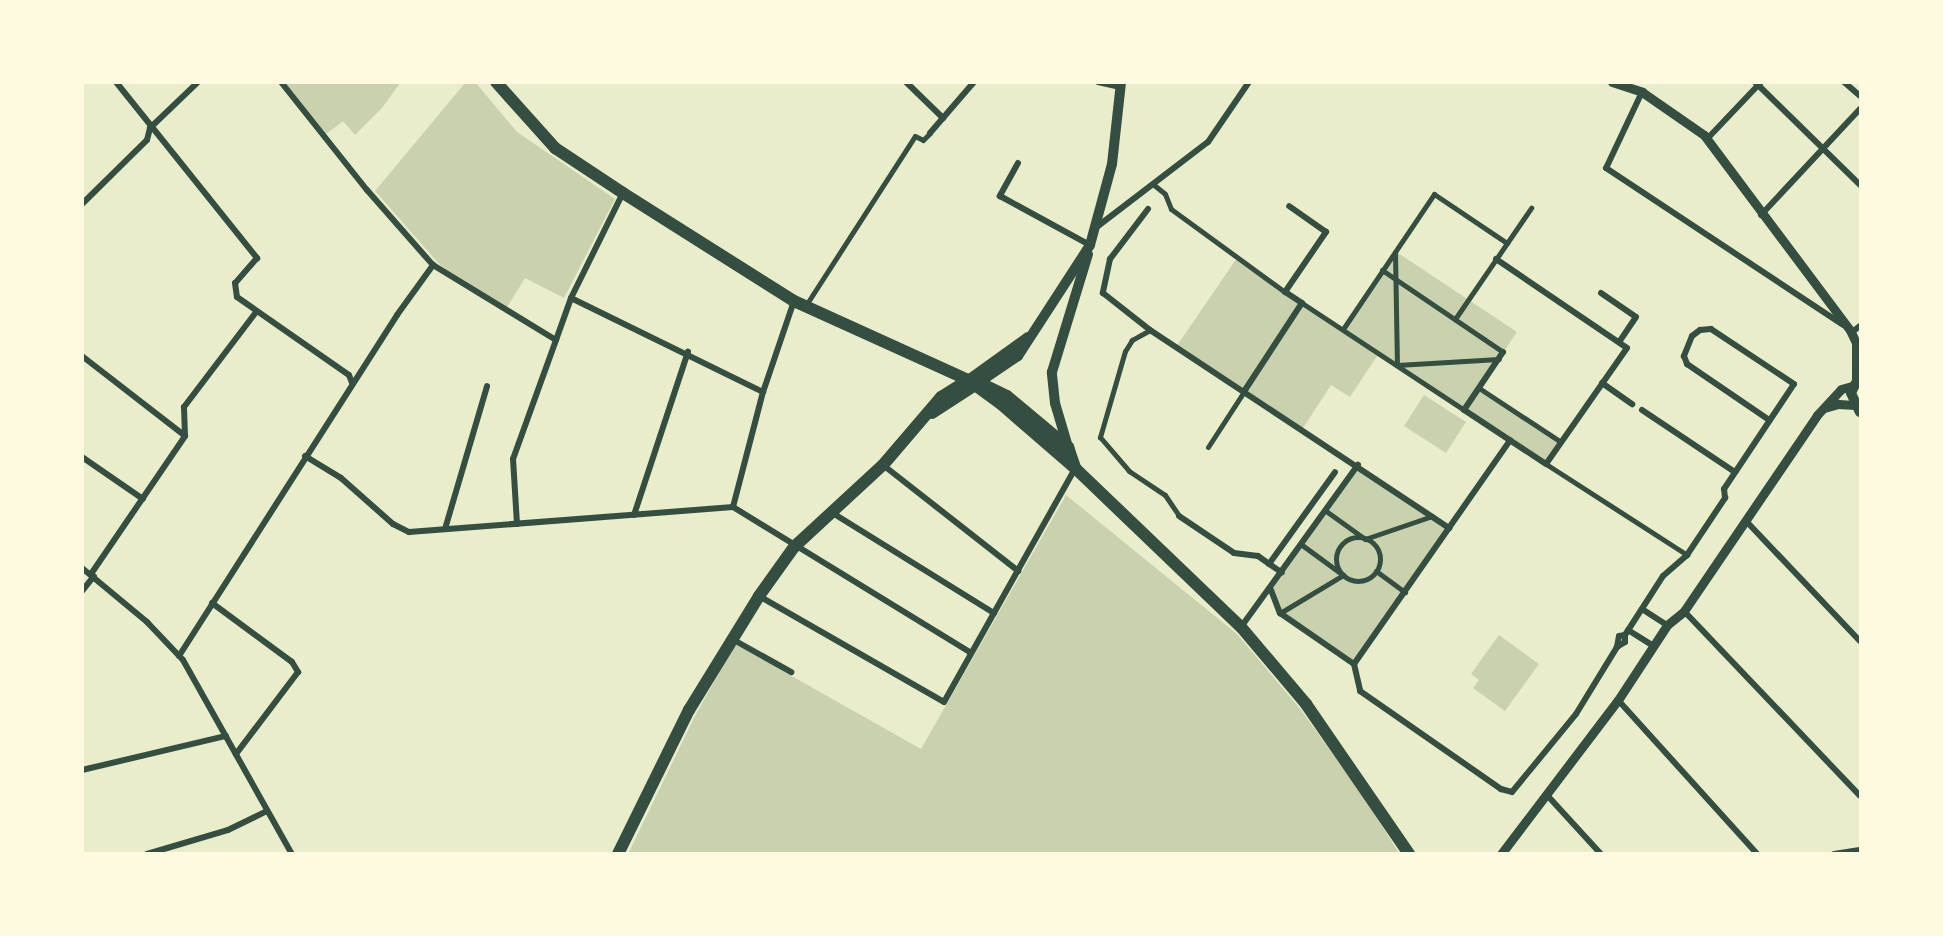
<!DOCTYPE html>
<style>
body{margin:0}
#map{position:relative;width:1943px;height:936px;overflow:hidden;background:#e9edc9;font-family:"Noto Sans",sans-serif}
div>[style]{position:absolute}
.green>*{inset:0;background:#cad2ad}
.pedestrian>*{height:5px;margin:-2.5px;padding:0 2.5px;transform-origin:2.5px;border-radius:2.5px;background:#344e41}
.pedestrian>.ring{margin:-2.5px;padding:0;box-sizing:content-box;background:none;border:5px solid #344e41;border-radius:50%}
.minor>*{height:6px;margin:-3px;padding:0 3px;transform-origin:3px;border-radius:3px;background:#344e41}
.tertiary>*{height:9px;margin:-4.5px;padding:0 4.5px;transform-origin:4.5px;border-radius:4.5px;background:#344e41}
.secondary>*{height:10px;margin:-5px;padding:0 5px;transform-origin:5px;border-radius:5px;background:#344e41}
.primary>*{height:12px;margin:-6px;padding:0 6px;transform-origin:6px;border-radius:6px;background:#344e41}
span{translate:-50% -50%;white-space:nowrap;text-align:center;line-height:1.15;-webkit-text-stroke:5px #fefae0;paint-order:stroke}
.frame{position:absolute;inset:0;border:84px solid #fefae0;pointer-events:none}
</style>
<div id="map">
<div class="green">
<div style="clip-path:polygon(475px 82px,517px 132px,615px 199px,564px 298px,525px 278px,506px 309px,441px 266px,375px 191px,465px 83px)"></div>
<div style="clip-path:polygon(284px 83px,400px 83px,382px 108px,355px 135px,343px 121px,325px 135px)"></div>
<div style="clip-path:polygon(1395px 251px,1517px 332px,1479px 388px,1561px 442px,1546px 464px,1379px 353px,1350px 397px,1331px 385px,1303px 428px,1176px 347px,1237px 258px,1343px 328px)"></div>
<div style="clip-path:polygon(1424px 395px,1466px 422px,1446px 453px,1404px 426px)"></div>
<div style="clip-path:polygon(1358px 465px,1449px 528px,1354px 664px,1280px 613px,1271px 590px)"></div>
<div style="clip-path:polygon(1066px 495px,1237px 634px,1301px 710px,1362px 794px,1399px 853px,628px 854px,694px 718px,735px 644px,921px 749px)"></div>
<div style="clip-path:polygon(1499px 635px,1539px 664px,1505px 711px,1473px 688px,1479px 680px,1471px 674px)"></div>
</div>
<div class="pedestrian">
<div style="left:1154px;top:185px;width:14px;rotate:39deg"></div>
<div style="left:1165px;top:194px;width:16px;rotate:68deg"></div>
<div style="left:1171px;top:209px;width:141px;rotate:36.1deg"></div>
<div style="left:1395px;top:252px;width:113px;rotate:89deg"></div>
<div style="left:1397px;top:365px;width:102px;rotate:-3.4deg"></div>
<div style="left:1382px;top:270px;width:146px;rotate:34.1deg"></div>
<div style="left:1302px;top:303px;width:194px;rotate:33.4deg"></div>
<div style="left:806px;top:305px;width:201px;rotate:-57.2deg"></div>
<div style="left:915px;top:136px;width:9px;rotate:27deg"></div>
<div style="left:923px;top:140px;width:10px;rotate:-45deg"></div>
<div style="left:1455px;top:319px;width:135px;rotate:-55.6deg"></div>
<div style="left:1343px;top:329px;width:163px;rotate:-56deg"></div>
<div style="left:1434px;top:194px;width:88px;rotate:33.9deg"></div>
<div style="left:1150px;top:330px;width:21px;rotate:151deg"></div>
<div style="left:1132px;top:340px;width:13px;rotate:122deg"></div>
<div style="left:1125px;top:351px;width:90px;rotate:106.2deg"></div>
<div style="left:1100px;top:437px;width:45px;rotate:49.5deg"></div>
<div style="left:1129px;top:471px;width:43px;rotate:33.7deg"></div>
<div style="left:1165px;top:495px;width:25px;rotate:56deg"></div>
<div style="left:1479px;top:388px;width:98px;rotate:33.4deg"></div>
<div style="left:1208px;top:447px;width:68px;rotate:-57deg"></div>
<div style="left:1546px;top:464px;width:168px;rotate:32.8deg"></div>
<div style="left:1326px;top:511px;width:48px;rotate:35.7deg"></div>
<div style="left:1365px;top:539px;width:71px;rotate:-18.9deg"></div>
<div class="ring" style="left:1336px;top:537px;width:39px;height:39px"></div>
<div style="left:1376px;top:571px;width:36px;rotate:36deg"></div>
<div style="left:1280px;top:613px;width:74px;rotate:-31.1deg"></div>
<div style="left:1343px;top:575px;width:51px;rotate:-143.8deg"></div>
</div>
<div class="minor">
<div style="left:116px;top:82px;width:226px;rotate:51.3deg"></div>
<div style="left:257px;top:258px;width:33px;rotate:131deg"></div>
<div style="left:235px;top:283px;width:14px;rotate:82deg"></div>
<div style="left:237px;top:297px;width:136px;rotate:34.9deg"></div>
<div style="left:349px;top:375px;width:9px;rotate:69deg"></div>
<div style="left:281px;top:82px;width:138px;rotate:51.5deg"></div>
<div style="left:367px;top:190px;width:100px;rotate:48.7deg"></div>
<div style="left:433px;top:265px;width:144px;rotate:31.4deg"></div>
<div style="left:556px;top:340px;width:45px;rotate:-70.3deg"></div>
<div style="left:571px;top:298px;width:117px;rotate:-63.7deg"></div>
<div style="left:906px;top:82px;width:52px;rotate:44.2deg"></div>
<div style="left:1098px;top:82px;width:23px;rotate:13deg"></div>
<div style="left:1755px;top:82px;width:147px;rotate:44.4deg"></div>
<div style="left:1844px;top:82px;width:21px;rotate:41deg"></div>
<div style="left:1642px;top:92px;width:84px;rotate:115.3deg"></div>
<div style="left:1606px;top:168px;width:284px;rotate:33.5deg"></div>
<div style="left:930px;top:133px;width:67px;rotate:-49.2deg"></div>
<div style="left:1707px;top:139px;width:79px;rotate:-46.5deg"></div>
<div style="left:1018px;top:163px;width:38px;rotate:119deg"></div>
<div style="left:1000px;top:196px;width:102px;rotate:28.6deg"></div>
<div style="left:82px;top:204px;width:91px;rotate:-44.6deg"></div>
<div style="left:147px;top:140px;width:12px;rotate:-76deg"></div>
<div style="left:150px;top:128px;width:66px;rotate:-43.8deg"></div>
<div style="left:1148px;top:209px;width:63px;rotate:127.2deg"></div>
<div style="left:1110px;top:259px;width:35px;rotate:102deg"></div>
<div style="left:1103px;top:293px;width:60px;rotate:38.2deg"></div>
<div style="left:1150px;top:330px;width:359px;rotate:33.5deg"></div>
<div style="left:1761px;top:215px;width:145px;rotate:-47deg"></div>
<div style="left:1098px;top:226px;width:138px;rotate:-37.4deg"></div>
<div style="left:1208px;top:142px;width:73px;rotate:-55.7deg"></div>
<div style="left:1496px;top:259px;width:158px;rotate:34.2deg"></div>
<div style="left:1627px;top:348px;width:141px;rotate:124.9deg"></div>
<div style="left:1546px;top:464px;width:98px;rotate:-146.6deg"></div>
<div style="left:1464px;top:410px;width:70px;rotate:-56.1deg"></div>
<div style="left:1601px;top:293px;width:42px;rotate:34.4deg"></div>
<div style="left:1636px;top:317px;width:30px;rotate:124deg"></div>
<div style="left:571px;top:298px;width:214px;rotate:26.1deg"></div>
<div style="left:1851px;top:333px;width:11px;rotate:-38deg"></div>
<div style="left:82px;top:356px;width:130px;rotate:37.8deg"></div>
<div style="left:1602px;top:383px;width:37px;rotate:35deg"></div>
<div style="left:1245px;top:390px;width:104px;rotate:-56.8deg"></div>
<div style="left:1302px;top:303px;width:20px;rotate:-147deg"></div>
<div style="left:1285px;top:292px;width:73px;rotate:-55.7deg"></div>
<div style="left:1326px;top:232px;width:45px;rotate:-144.9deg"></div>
<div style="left:1642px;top:410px;width:112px;rotate:33.7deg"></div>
<div style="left:185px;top:436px;width:29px;rotate:-92deg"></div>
<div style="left:184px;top:407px;width:119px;rotate:-52.8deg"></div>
<div style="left:305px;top:456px;width:42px;rotate:31.4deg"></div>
<div style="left:341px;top:478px;width:69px;rotate:41.5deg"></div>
<div style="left:393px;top:524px;width:18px;rotate:27deg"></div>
<div style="left:409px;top:532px;width:325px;rotate:-4.4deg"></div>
<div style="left:733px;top:507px;width:279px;rotate:31.5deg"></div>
<div style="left:82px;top:457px;width:74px;rotate:34.5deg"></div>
<div style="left:883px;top:465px;width:172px;rotate:38.1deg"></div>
<div style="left:733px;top:507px;width:119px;rotate:-75.4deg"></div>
<div style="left:763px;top:392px;width:96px;rotate:-71.2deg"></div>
<div style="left:831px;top:512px;width:192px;rotate:31.8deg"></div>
<div style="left:634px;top:515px;width:172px;rotate:-71.7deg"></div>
<div style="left:1179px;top:516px;width:66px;rotate:33.9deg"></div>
<div style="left:1234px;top:553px;width:24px;rotate:7deg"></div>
<div style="left:1258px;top:556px;width:29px;rotate:35deg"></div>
<div style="left:1747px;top:522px;width:164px;rotate:46.5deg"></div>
<div style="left:517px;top:524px;width:65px;rotate:-93.5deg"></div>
<div style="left:513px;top:459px;width:127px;rotate:-70.1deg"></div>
<div style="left:445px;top:529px;width:149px;rotate:-73.6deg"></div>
<div style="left:1269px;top:564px;width:113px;rotate:-54.3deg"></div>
<div style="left:82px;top:568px;width:85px;rotate:39.7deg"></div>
<div style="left:147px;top:622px;width:52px;rotate:46.5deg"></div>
<div style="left:183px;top:660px;width:223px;rotate:60.7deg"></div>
<div style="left:91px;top:574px;width:167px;rotate:-55.7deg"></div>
<div style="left:1271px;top:590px;width:25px;rotate:69deg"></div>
<div style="left:1280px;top:613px;width:90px;rotate:34.6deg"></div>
<div style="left:1354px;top:664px;width:28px;rotate:77deg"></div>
<div style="left:1360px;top:691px;width:172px;rotate:34.8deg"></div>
<div style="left:1501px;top:789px;width:11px;rotate:15deg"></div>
<div style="left:1512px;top:792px;width:101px;rotate:-50.6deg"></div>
<div style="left:1576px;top:714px;width:79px;rotate:-58.5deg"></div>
<div style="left:1617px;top:647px;width:11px;rotate:-80deg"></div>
<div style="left:1619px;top:636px;width:6px;rotate:-9deg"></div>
<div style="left:1625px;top:635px;width:70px;rotate:-57.2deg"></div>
<div style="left:1663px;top:576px;width:32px;rotate:-41deg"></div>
<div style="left:1687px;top:555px;width:69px;rotate:-56.3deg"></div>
<div style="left:1725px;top:498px;width:9px;rotate:-96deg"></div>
<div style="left:1724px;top:489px;width:126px;rotate:-56.3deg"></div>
<div style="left:1794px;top:384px;width:100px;rotate:-146.5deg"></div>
<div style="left:1711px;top:329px;width:11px;rotate:175deg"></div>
<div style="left:1700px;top:330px;width:10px;rotate:143deg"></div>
<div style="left:1692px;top:336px;width:22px;rotate:112deg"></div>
<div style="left:1684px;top:356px;width:9px;rotate:69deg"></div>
<div style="left:1687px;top:364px;width:99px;rotate:34.3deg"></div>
<div style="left:82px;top:591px;width:19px;rotate:-51deg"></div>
<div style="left:759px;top:596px;width:213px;rotate:29.8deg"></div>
<div style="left:944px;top:702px;width:267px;rotate:-60.7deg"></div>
<div style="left:212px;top:603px;width:99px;rotate:36.4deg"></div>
<div style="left:292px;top:662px;width:12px;rotate:59deg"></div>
<div style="left:298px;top:672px;width:103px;rotate:127.1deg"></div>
<div style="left:1642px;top:609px;width:30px;rotate:33deg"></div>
<div style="left:1684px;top:611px;width:255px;rotate:46.4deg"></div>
<div style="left:1241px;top:627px;width:200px;rotate:-54.2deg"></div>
<div style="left:1628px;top:630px;width:28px;rotate:32deg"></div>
<div style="left:732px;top:639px;width:68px;rotate:29.2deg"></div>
<div style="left:1617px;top:647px;width:9px;rotate:-32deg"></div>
<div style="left:1625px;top:642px;width:7px;rotate:-90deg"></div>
<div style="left:179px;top:656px;width:405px;rotate:-57.4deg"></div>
<div style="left:397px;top:315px;width:62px;rotate:-54.2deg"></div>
<div style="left:1354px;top:664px;width:273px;rotate:-55.1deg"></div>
<div style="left:1618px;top:700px;width:207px;rotate:47.9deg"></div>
<div style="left:82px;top:770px;width:148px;rotate:-13.3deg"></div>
<div style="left:1546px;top:794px;width:81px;rotate:47.5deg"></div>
<div style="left:147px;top:854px;width:84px;rotate:-16.5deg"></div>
<div style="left:228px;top:830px;width:43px;rotate:-26deg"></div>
<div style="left:1834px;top:854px;width:26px;rotate:-9deg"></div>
</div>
<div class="tertiary">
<div style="left:1612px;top:82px;width:32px;rotate:18deg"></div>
<div style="left:1642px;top:92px;width:75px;rotate:34.7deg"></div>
<div style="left:1704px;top:135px;width:244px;rotate:53.2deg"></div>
<div style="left:1850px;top:330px;width:14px;rotate:65deg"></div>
<div style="left:1856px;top:343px;width:36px;rotate:90deg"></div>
<div style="left:1824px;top:408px;width:15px;rotate:-16deg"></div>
<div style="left:1838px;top:404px;width:17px;rotate:3deg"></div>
<div style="left:1501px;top:854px;width:193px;rotate:-52.8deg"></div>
<div style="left:1618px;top:700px;width:90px;rotate:-56.8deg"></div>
<div style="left:1667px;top:625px;width:22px;rotate:-39deg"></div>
<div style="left:1684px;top:611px;width:237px;rotate:-55.8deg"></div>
<div style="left:1817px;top:415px;width:35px;rotate:-47deg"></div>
<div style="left:1841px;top:389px;width:11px;rotate:-15deg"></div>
</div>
<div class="secondary">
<div style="left:1860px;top:375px;width:20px;rotate:117deg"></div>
<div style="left:1851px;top:393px;width:21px;rotate:65deg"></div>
<div style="left:968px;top:380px;width:74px;rotate:-35.6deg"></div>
<div style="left:975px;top:385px;width:52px;rotate:-34deg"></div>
<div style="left:1018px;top:356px;width:132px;rotate:-57deg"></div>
<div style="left:1090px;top:245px;width:84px;rotate:-74.8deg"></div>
<div style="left:1112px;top:164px;width:82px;rotate:-83.7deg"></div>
<div style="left:1068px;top:447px;width:46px;rotate:-106.5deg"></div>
<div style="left:1055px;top:403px;width:31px;rotate:-96deg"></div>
<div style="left:1052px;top:372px;width:123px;rotate:-73deg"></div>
</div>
<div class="primary">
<div style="left:496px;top:82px;width:89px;rotate:48.2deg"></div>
<div style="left:555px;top:148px;width:82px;rotate:33.5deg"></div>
<div style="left:623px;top:193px;width:202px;rotate:32.3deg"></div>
<div style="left:794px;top:301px;width:191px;rotate:24.4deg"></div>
<div style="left:968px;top:380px;width:41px;rotate:36deg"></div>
<div style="left:1001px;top:404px;width:98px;rotate:40.9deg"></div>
<div style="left:1075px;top:468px;width:230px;rotate:43.8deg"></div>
<div style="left:1241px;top:627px;width:101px;rotate:49.8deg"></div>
<div style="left:1306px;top:704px;width:182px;rotate:55.5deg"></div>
<div style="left:976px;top:381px;width:34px;rotate:26deg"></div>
<div style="left:1007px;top:396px;width:80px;rotate:39.9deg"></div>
<div style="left:1068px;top:447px;width:21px;rotate:71deg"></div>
<div style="left:932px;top:413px;width:51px;rotate:-33.1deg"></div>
<div style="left:618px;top:854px;width:161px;rotate:-63.8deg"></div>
<div style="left:689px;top:710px;width:134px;rotate:-58.4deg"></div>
<div style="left:759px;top:596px;width:60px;rotate:-54.5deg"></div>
<div style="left:794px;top:547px;width:121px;rotate:-42.7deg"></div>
<div style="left:883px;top:465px;width:89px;rotate:-49.5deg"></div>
<div style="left:941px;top:397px;width:32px;rotate:-32deg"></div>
</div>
<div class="frame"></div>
</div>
